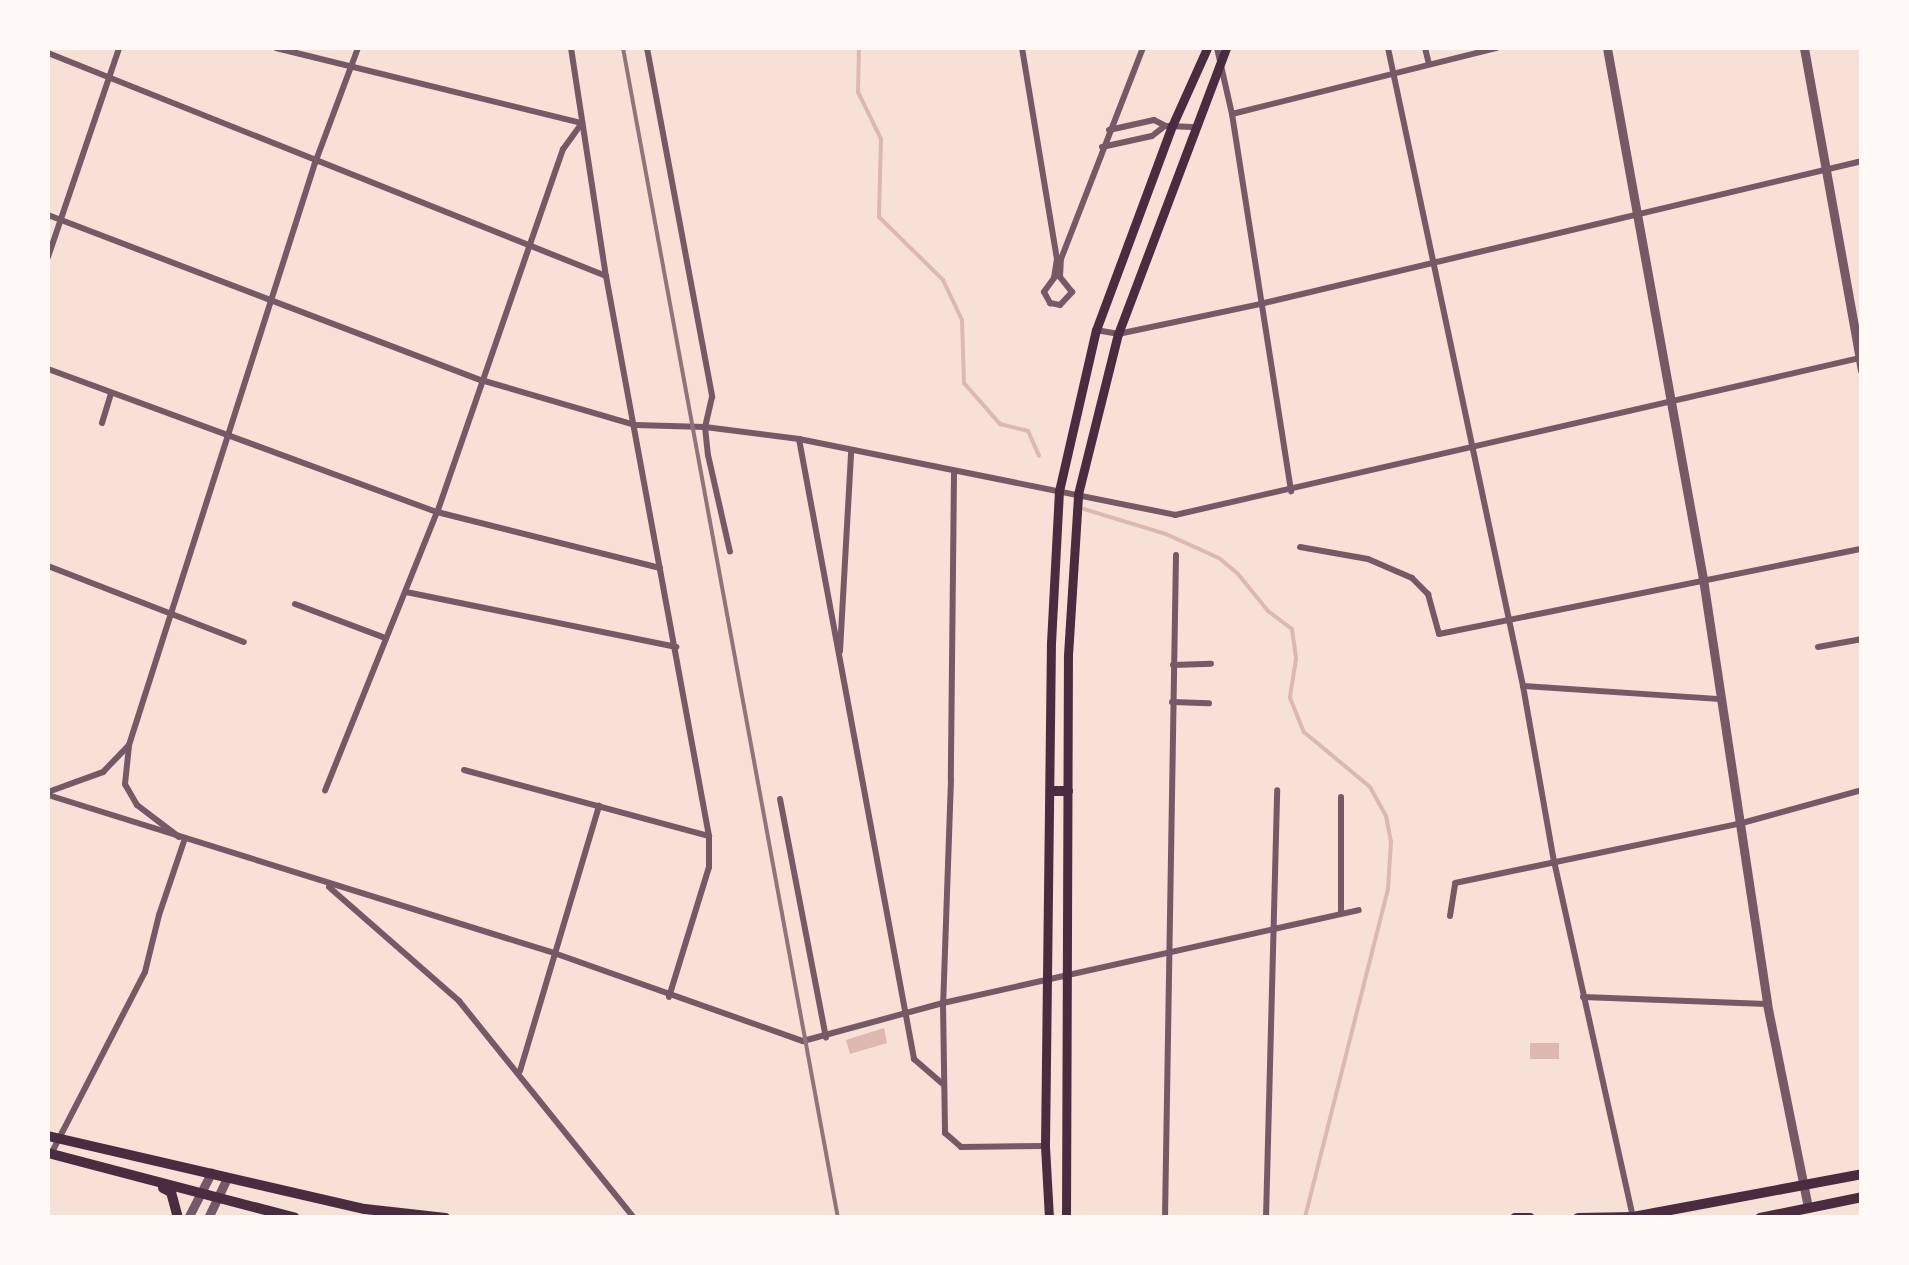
<!DOCTYPE html>
<style>
body{margin:0}
#map{position:relative;width:1909px;height:1265px;overflow:hidden;background:#f7e1d7;font-family:"Noto Sans",sans-serif}
div>[style]{position:absolute}
.water>*{inset:0;background:#dcb8b0}
.stream>*{height:4px;margin:-2px;padding:0 2px;transform-origin:2px;border-radius:2px;background:#dcb8b0}
.minor>*{height:6px;margin:-3px;padding:0 3px;transform-origin:3px;border-radius:3px;background:#755966}
.tertiary>*{height:9px;margin:-4.5px;padding:0 4.5px;transform-origin:4.5px;border-radius:4.5px;background:#755966}
.secondary>*{height:9px;margin:-4.5px;padding:0 4.5px;transform-origin:4.5px;border-radius:4.5px;background:#4a2c40}
.primary>*{height:10px;margin:-5px;padding:0 5px;transform-origin:5px;border-radius:5px;background:#4a2c40}
.rail>*{height:4px;margin:-2px;padding:0 2px;transform-origin:2px;border-radius:2px;background:#8f747c}
span{translate:-50% -50%;white-space:nowrap;text-align:center;line-height:1.15;-webkit-text-stroke:8px #fffaf5;paint-order:stroke}
.frame{position:absolute;inset:0;border:50px solid #fffaf5;pointer-events:none}
</style>
<div id="map">
<div class="water">
<div style="clip-path:polygon(884px 1028px,887px 1043px,850px 1054px,846px 1040px)"></div>
<div style="clip-path:polygon(1530px 1043px,1559px 1043px,1559px 1059px,1530px 1059px)"></div>
</div>
<div class="stream">
<div style="left:859px;top:48px;width:44px;rotate:91.3deg"></div>
<div style="left:858px;top:92px;width:52px;rotate:63.9deg"></div>
<div style="left:881px;top:139px;width:78px;rotate:91.5deg"></div>
<div style="left:879px;top:217px;width:90px;rotate:44.5deg"></div>
<div style="left:943px;top:280px;width:44px;rotate:64.6deg"></div>
<div style="left:962px;top:320px;width:63px;rotate:88.2deg"></div>
<div style="left:964px;top:383px;width:55px;rotate:48.7deg"></div>
<div style="left:1000px;top:424px;width:29px;rotate:14deg"></div>
<div style="left:1028px;top:431px;width:27px;rotate:66deg"></div>
<div style="left:1084px;top:509px;width:86px;rotate:17deg"></div>
<div style="left:1166px;top:534px;width:58px;rotate:24.4deg"></div>
<div style="left:1219px;top:558px;width:25px;rotate:40deg"></div>
<div style="left:1238px;top:574px;width:48px;rotate:51deg"></div>
<div style="left:1268px;top:611px;width:30px;rotate:37deg"></div>
<div style="left:1292px;top:629px;width:30px;rotate:82deg"></div>
<div style="left:1296px;top:659px;width:39px;rotate:99deg"></div>
<div style="left:1290px;top:698px;width:37px;rotate:68deg"></div>
<div style="left:1304px;top:732px;width:86px;rotate:39.8deg"></div>
<div style="left:1370px;top:787px;width:33px;rotate:61deg"></div>
<div style="left:1386px;top:816px;width:26px;rotate:79deg"></div>
<div style="left:1391px;top:842px;width:47px;rotate:93.7deg"></div>
<div style="left:1388px;top:889px;width:339px;rotate:104.2deg"></div>
</div>
<div class="minor">
<div style="left:276px;top:48px;width:315px;rotate:13.8deg"></div>
<div style="left:582px;top:123px;width:32px;rotate:126deg"></div>
<div style="left:563px;top:149px;width:384px;rotate:109.1deg"></div>
<div style="left:437px;top:512px;width:300px;rotate:111.9deg"></div>
<div style="left:571px;top:48px;width:231px;rotate:81.3deg"></div>
<div style="left:606px;top:276px;width:569px;rotate:79.58deg"></div>
<div style="left:709px;top:836px;width:31px;rotate:90deg"></div>
<div style="left:709px;top:867px;width:136px;rotate:107.1deg"></div>
<div style="left:647px;top:48px;width:355px;rotate:79.4deg"></div>
<div style="left:712px;top:397px;width:31px;rotate:103deg"></div>
<div style="left:705px;top:427px;width:28px;rotate:84deg"></div>
<div style="left:708px;top:455px;width:99px;rotate:77.2deg"></div>
<div style="left:1022px;top:48px;width:214px;rotate:80.6deg"></div>
<div style="left:1057px;top:259px;width:19px;rotate:99deg"></div>
<div style="left:1054px;top:278px;width:17px;rotate:126deg"></div>
<div style="left:1044px;top:292px;width:13px;rotate:61deg"></div>
<div style="left:1050px;top:303px;width:10px;rotate:11deg"></div>
<div style="left:1060px;top:305px;width:18px;rotate:-47deg"></div>
<div style="left:1072px;top:292px;width:19px;rotate:-129deg"></div>
<div style="left:1060px;top:277px;width:18px;rotate:-87deg"></div>
<div style="left:1061px;top:259px;width:226px;rotate:-68.8deg"></div>
<div style="left:1217px;top:48px;width:68px;rotate:77.2deg"></div>
<div style="left:1232px;top:114px;width:382px;rotate:81.1deg"></div>
<div style="left:1388px;top:48px;width:652px;rotate:78.05deg"></div>
<div style="left:1523px;top:686px;width:178px;rotate:80deg"></div>
<div style="left:1554px;top:861px;width:364px;rotate:77.5deg"></div>
<div style="left:1425px;top:48px;width:16px;rotate:76deg"></div>
<div style="left:48px;top:53px;width:601px;rotate:21.78deg"></div>
<div style="left:1232px;top:114px;width:273px;rotate:-14deg"></div>
<div style="left:1109px;top:130px;width:46px;rotate:-12.5deg"></div>
<div style="left:1154px;top:120px;width:13px;rotate:27deg"></div>
<div style="left:1166px;top:126px;width:27px;rotate:2deg"></div>
<div style="left:1102px;top:147px;width:51px;rotate:-12.4deg"></div>
<div style="left:1152px;top:136px;width:16px;rotate:-38deg"></div>
<div style="left:48px;top:215px;width:463px;rotate:20.9deg"></div>
<div style="left:481px;top:380px;width:160px;rotate:16.3deg"></div>
<div style="left:635px;top:425px;width:70px;rotate:1.6deg"></div>
<div style="left:705px;top:427px;width:95px;rotate:7.3deg"></div>
<div style="left:799px;top:439px;width:384px;rotate:11.4deg"></div>
<div style="left:1175px;top:515px;width:703px;rotate:-12.91deg"></div>
<div style="left:48px;top:257px;width:221px;rotate:-71.2deg"></div>
<div style="left:1096px;top:330px;width:22px;rotate:10deg"></div>
<div style="left:1118px;top:334px;width:145px;rotate:-11.9deg"></div>
<div style="left:1260px;top:304px;width:619px;rotate:-13.36deg"></div>
<div style="left:48px;top:369px;width:414px;rotate:20.2deg"></div>
<div style="left:437px;top:512px;width:230px;rotate:14.1deg"></div>
<div style="left:102px;top:423px;width:31px;rotate:-73deg"></div>
<div style="left:799px;top:439px;width:631px;rotate:79.49deg"></div>
<div style="left:914px;top:1059px;width:37px;rotate:41deg"></div>
<div style="left:954px;top:473px;width:306px;rotate:90.6deg"></div>
<div style="left:951px;top:779px;width:224px;rotate:92deg"></div>
<div style="left:943px;top:1003px;width:130px;rotate:89.1deg"></div>
<div style="left:945px;top:1133px;width:21px;rotate:41deg"></div>
<div style="left:961px;top:1147px;width:84px;rotate:-0.7deg"></div>
<div style="left:1300px;top:547px;width:69px;rotate:10deg"></div>
<div style="left:1368px;top:559px;width:48px;rotate:23.4deg"></div>
<div style="left:1412px;top:578px;width:23px;rotate:45deg"></div>
<div style="left:1428px;top:594px;width:41px;rotate:74.6deg"></div>
<div style="left:1439px;top:634px;width:431px;rotate:-11.4deg"></div>
<div style="left:48px;top:566px;width:210px;rotate:21.2deg"></div>
<div style="left:406px;top:592px;width:276px;rotate:11.5deg"></div>
<div style="left:295px;top:604px;width:94px;rotate:20.6deg"></div>
<div style="left:1818px;top:647px;width:45px;rotate:-10.3deg"></div>
<div style="left:840px;top:651px;width:199px;rotate:-86.8deg"></div>
<div style="left:1173px;top:665px;width:38px;rotate:-2deg"></div>
<div style="left:1523px;top:686px;width:198px;rotate:3.8deg"></div>
<div style="left:1172px;top:702px;width:37px;rotate:2deg"></div>
<div style="left:464px;top:770px;width:254px;rotate:15.1deg"></div>
<div style="left:48px;top:792px;width:59px;rotate:-20deg"></div>
<div style="left:103px;top:772px;width:36px;rotate:-46deg"></div>
<div style="left:48px;top:795px;width:530px;rotate:17.34deg"></div>
<div style="left:554px;top:953px;width:264px;rotate:19.5deg"></div>
<div style="left:803px;top:1041px;width:145px;rotate:-15.2deg"></div>
<div style="left:943px;top:1003px;width:426px;rotate:-12.6deg"></div>
<div style="left:780px;top:799px;width:243px;rotate:79.1deg"></div>
<div style="left:179px;top:837px;width:53px;rotate:-142.7deg"></div>
<div style="left:137px;top:805px;width:24px;rotate:-120deg"></div>
<div style="left:125px;top:784px;width:39px;rotate:-84deg"></div>
<div style="left:129px;top:745px;width:611px;rotate:-72.28deg"></div>
<div style="left:315px;top:163px;width:123px;rotate:-69.5deg"></div>
<div style="left:329px;top:887px;width:173px;rotate:41.2deg"></div>
<div style="left:459px;top:1001px;width:279px;rotate:51.1deg"></div>
<div style="left:1341px;top:912px;width:115px;rotate:-90deg"></div>
<div style="left:1450px;top:916px;width:33px;rotate:-81deg"></div>
<div style="left:1455px;top:883px;width:293px;rotate:-11.8deg"></div>
<div style="left:1742px;top:823px;width:124px;rotate:-15.4deg"></div>
<div style="left:1583px;top:997px;width:183px;rotate:2.2deg"></div>
<div style="left:520px;top:1071px;width:277px;rotate:-73.4deg"></div>
<div style="left:51px;top:1154px;width:205px;rotate:-62.7deg"></div>
<div style="left:145px;top:972px;width:59px;rotate:-76.2deg"></div>
<div style="left:159px;top:915px;width:78px;rotate:-71.3deg"></div>
<div style="left:1165px;top:1218px;width:663px;rotate:-89.05deg"></div>
<div style="left:1266px;top:1218px;width:428px;rotate:-88.5deg"></div>
</div>
<div class="tertiary">
<div style="left:1607px;top:48px;width:540px;rotate:79.75deg"></div>
<div style="left:1703px;top:579px;width:430px;rotate:81.4deg"></div>
<div style="left:1767px;top:1004px;width:207px;rotate:78.6deg"></div>
<div style="left:1804px;top:48px;width:327px;rotate:79.8deg"></div>
<div style="left:188px;top:1218px;width:51px;rotate:-62.9deg"></div>
<div style="left:208px;top:1218px;width:44px;rotate:-64.6deg"></div>
</div>
<div class="secondary">
<div style="left:1049px;top:1218px;width:72px;rotate:-93.2deg"></div>
<div style="left:1045px;top:1146px;width:503px;rotate:-89.32deg"></div>
<div style="left:1051px;top:643px;width:152px;rotate:-87deg"></div>
<div style="left:1059px;top:491px;width:165px;rotate:-77.1deg"></div>
<div style="left:1096px;top:330px;width:218px;rotate:-69.6deg"></div>
<div style="left:1172px;top:126px;width:85px;rotate:-65.8deg"></div>
<div style="left:1066px;top:1218px;width:563px;rotate:-89.8deg"></div>
<div style="left:1068px;top:655px;width:161px;rotate:-86.4deg"></div>
<div style="left:1078px;top:494px;width:165px;rotate:-76deg"></div>
<div style="left:1118px;top:334px;width:306px;rotate:-69.3deg"></div>
</div>
<div class="primary">
<div style="left:1052px;top:791px;width:16px"></div>
<div style="left:48px;top:1136px;width:325px;rotate:13deg"></div>
<div style="left:365px;top:1209px;width:81px;rotate:6.4deg"></div>
<div style="left:48px;top:1153px;width:255px;rotate:14.7deg"></div>
<div style="left:163px;top:1188px;width:9px;rotate:27deg"></div>
<div style="left:171px;top:1192px;width:27px;rotate:75deg"></div>
<div style="left:1515px;top:1218px;width:15px"></div>
<div style="left:1578px;top:1218px;width:55px;rotate:-1deg"></div>
<div style="left:1633px;top:1217px;width:233px;rotate:-10.6deg"></div>
<div style="left:1760px;top:1218px;width:104px;rotate:-11.6deg"></div>
</div>
<div class="rail">
<div style="left:623px;top:48px;width:1190px;rotate:79.59deg"></div>
</div>
<div class="frame"></div>
</div>
